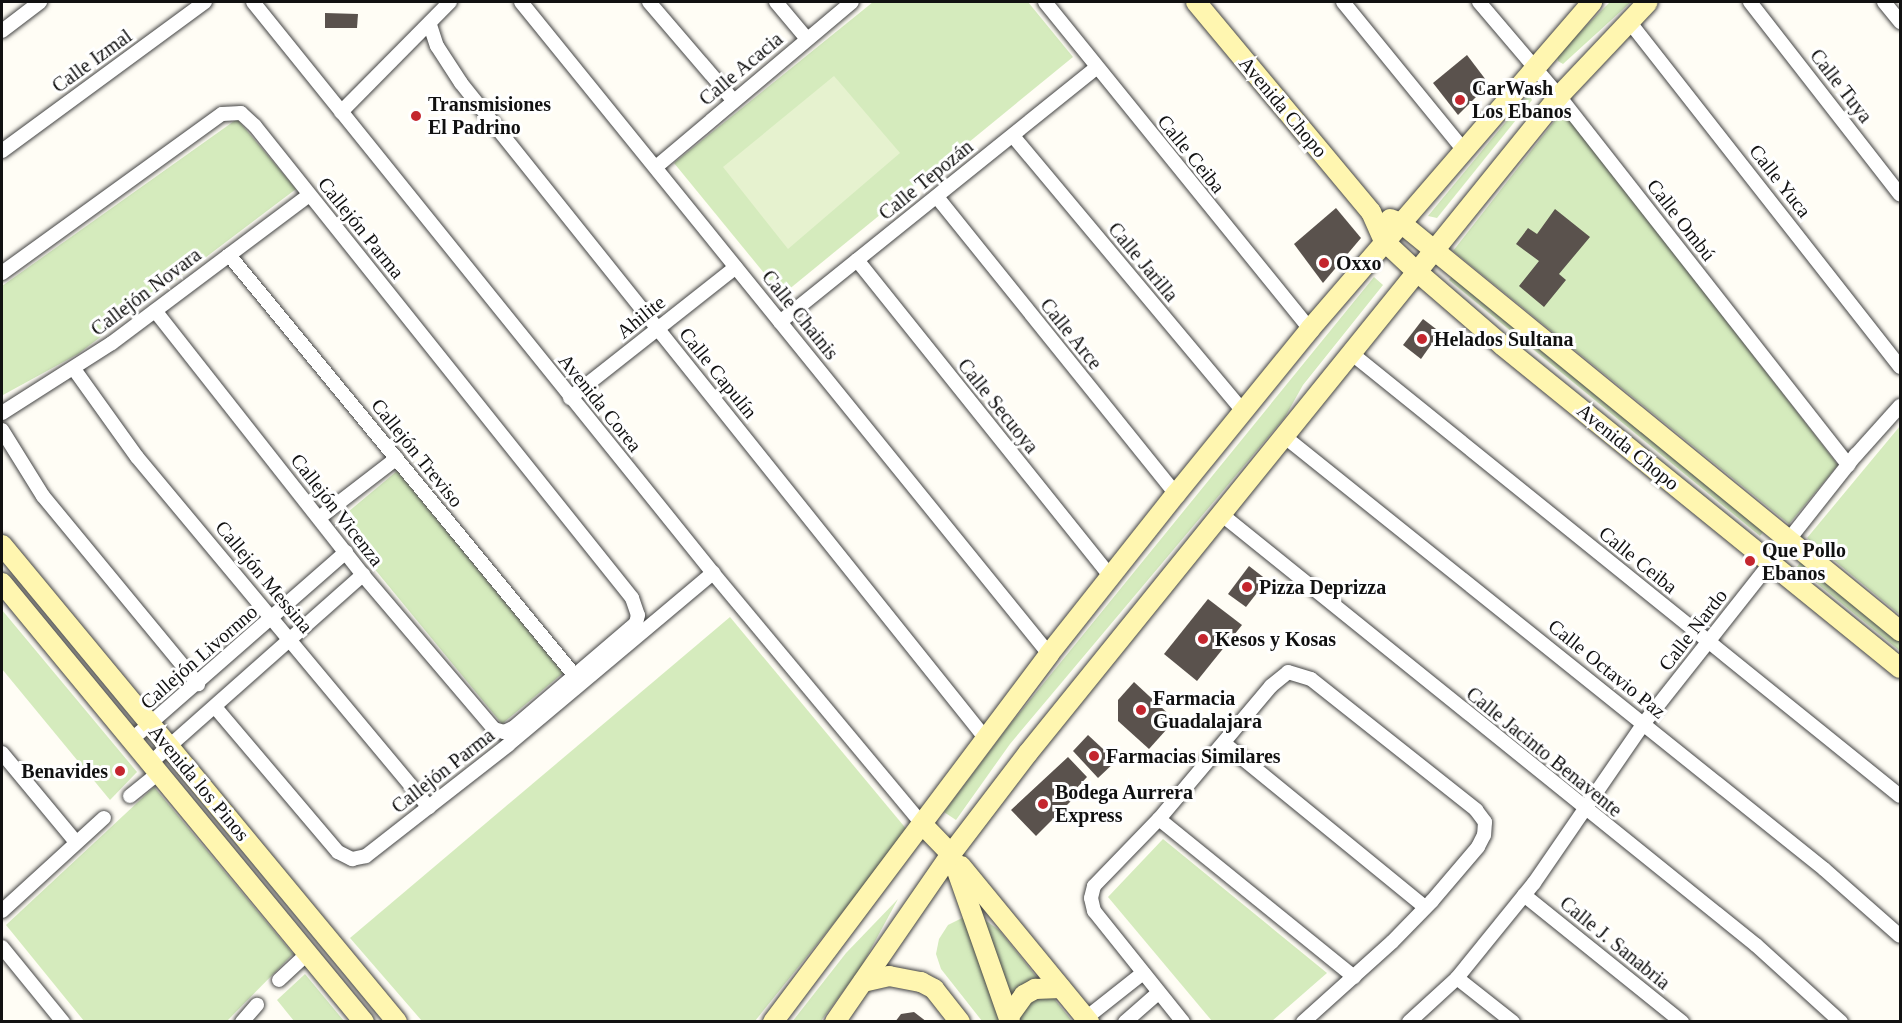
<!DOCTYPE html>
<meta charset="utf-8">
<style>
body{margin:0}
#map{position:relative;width:1902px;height:1023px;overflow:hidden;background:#fffdf5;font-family:Georgia,serif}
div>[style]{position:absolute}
.green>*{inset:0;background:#d5ebbd}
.pitch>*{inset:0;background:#e6f2cf}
.building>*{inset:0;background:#5a524d}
.roads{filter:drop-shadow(0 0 2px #444) drop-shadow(0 0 2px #444)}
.street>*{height:14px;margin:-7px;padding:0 7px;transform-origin:7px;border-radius:7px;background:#fff}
.secondary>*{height:20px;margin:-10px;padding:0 10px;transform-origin:10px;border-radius:10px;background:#fff6b0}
.dots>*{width:16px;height:16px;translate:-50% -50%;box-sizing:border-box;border:3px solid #fff;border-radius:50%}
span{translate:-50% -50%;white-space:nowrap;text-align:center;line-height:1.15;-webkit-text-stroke:6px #fff;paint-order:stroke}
.street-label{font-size:20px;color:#111}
.poi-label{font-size:20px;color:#111;font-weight:700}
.left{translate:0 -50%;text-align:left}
.right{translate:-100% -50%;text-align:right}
.frame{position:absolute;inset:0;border:3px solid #111;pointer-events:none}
</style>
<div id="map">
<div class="green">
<div style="clip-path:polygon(873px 2px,1028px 2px,1073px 57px,782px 295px,674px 163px)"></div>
<div style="clip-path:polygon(1610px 2px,1631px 2px,1563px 64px,1558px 61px,1557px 55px)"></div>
<div style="clip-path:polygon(1529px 94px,1532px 100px,1437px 218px,1428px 216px)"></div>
<div style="clip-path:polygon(1563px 110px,1838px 465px,1789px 524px,1453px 251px)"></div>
<div style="clip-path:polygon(237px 119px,296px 189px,78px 354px,3px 395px,2px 286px)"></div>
<div style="clip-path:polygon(1454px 274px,1767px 527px,1760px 536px,1449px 280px)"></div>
<div style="clip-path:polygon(1374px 277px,1383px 285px,1303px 385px,1285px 417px,1010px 744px,956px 820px,944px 812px,1008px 727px)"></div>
<div style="clip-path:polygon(1900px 426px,1900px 615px,1807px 538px)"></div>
<div style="clip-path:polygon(397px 471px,563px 673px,502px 724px,336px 522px)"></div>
<div style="clip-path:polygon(1803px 558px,1900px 637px,1900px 651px,1797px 567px)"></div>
<div style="clip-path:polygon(2px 610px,137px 772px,110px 800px,2px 669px)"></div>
<div style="clip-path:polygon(730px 617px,908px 831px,755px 1021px,422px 1021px,350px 938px)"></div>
<div style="clip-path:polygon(154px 787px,293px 954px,227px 1021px,84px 1021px,6px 925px)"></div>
<div style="clip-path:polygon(1163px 839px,1327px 973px,1272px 1021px,1212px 1021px,1108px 897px)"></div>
<div style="clip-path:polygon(898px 899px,861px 967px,821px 1021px,792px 1022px,846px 953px)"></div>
<div style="clip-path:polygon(964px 917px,982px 918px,999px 930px,1072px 1021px,982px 1021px,941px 969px,936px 954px,939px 939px,948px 925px)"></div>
<div style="clip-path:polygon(305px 974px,344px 1021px,294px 1021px,277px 1000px)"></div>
</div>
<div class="pitch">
<div style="clip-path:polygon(834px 76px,900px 153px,788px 249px,723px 167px)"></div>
</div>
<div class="building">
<div style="clip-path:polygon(325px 13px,358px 14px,357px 28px,325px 28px)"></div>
<div style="clip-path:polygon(1467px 55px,1489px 84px,1458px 115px,1433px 83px)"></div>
<div style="clip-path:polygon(1336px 208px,1361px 238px,1323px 283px,1294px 244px)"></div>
<div style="clip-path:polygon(1555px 209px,1590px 237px,1559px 274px,1566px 280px,1544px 307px,1519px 286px,1539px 261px,1516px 244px,1528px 228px,1537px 234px)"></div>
<div style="clip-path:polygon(1423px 319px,1440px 332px,1421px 359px,1403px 345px)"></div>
<div style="clip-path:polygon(1249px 566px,1267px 580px,1246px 607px,1228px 594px)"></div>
<div style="clip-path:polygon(1208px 599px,1242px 625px,1197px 681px,1164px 654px)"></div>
<div style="clip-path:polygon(1134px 682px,1175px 720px,1149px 749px,1118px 721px,1118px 700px)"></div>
<div style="clip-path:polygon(1088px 735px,1116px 761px,1098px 778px,1073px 751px)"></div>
<div style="clip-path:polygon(1068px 757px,1087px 777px,1071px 794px,1074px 798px,1036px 836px,1011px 810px)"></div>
<div style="clip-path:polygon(914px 1012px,927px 1022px,895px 1022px,901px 1014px)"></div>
</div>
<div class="roads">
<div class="street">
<div style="left:253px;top:2px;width:733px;rotate:51.14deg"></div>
<div style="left:713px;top:573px;width:328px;rotate:50.2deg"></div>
<div style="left:521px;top:2px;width:839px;rotate:51deg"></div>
<div style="left:649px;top:2px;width:130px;rotate:49.4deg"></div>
<div style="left:776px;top:2px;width:48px;rotate:50deg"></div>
<div style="left:1045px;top:2px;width:421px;rotate:51deg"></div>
<div style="left:1343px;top:2px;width:190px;rotate:50.8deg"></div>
<div style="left:1479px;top:2px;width:123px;rotate:49.6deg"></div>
<div style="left:1559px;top:96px;width:469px;rotate:51.9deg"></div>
<div style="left:1750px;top:2px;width:244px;rotate:52.1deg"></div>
<div style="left:1884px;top:2px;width:26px;rotate:51deg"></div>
<div style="left:1628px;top:20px;width:441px;rotate:51.9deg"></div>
<div style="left:430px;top:25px;width:22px;rotate:72deg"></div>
<div style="left:437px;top:46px;width:44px;rotate:57deg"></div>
<div style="left:461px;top:83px;width:840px;rotate:51.33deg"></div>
<div style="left:2px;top:31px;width:48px;rotate:-37.3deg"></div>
<div style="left:341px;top:112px;width:155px;rotate:-45.3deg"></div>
<div style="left:1013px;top:136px;width:360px;rotate:50.1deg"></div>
<div style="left:2px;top:151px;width:252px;rotate:-36.3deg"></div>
<div style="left:656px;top:167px;width:256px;rotate:-40.1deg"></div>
<div style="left:937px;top:197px;width:381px;rotate:51.2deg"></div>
<div style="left:229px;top:255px;width:545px;rotate:50.58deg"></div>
<div style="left:857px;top:260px;width:405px;rotate:51.3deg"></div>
<div style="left:2px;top:273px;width:271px;rotate:-35.9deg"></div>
<div style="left:222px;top:114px;width:19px;rotate:-3deg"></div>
<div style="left:241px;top:113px;width:19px;rotate:43deg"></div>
<div style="left:255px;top:126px;width:604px;rotate:51.38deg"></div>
<div style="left:632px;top:598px;width:18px;rotate:71deg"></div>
<div style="left:638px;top:615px;width:8px;rotate:104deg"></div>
<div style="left:636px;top:623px;width:162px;rotate:139.5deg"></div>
<div style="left:513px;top:728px;width:10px;rotate:156deg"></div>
<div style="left:504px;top:732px;width:10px;rotate:-163deg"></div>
<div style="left:494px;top:729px;width:202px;rotate:-130.4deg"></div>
<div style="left:363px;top:575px;width:336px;rotate:-128.2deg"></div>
<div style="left:780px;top:322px;width:405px;rotate:-38.8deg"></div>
<div style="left:1351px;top:353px;width:705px;rotate:38.9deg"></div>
<div style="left:74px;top:369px;width:108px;rotate:54.4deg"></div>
<div style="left:137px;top:457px;width:456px;rotate:50.2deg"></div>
<div style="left:570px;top:398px;width:211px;rotate:-38.3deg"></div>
<div style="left:2px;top:413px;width:130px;rotate:-32.5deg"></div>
<div style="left:112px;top:343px;width:246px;rotate:-36.9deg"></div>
<div style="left:2px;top:430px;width:78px;rotate:58.2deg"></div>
<div style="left:43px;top:496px;width:244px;rotate:50.5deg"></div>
<div style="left:1285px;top:437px;width:691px;rotate:38.71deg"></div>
<div style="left:1824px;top:869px;width:101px;rotate:41.4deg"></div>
<div style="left:1221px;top:514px;width:687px;rotate:38.86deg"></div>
<div style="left:1756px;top:945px;width:115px;rotate:42.2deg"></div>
<div style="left:319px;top:518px;width:98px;rotate:-37.6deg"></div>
<div style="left:215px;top:707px;width:190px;rotate:49.7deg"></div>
<div style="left:338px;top:852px;width:16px;rotate:27deg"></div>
<div style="left:352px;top:859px;width:14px;rotate:-12deg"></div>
<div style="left:366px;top:856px;width:180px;rotate:-38deg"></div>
<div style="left:508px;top:745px;width:268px;rotate:-40deg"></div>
<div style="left:130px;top:741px;width:287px;rotate:-41.2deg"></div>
<div style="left:1225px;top:744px;width:258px;rotate:39.2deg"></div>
<div style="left:2px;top:753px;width:116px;rotate:50.3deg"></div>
<div style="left:149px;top:764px;width:286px;rotate:-41.5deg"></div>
<div style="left:130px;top:796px;width:35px;rotate:-39deg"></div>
<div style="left:1159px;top:819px;width:251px;rotate:39deg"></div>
<div style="left:1524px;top:895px;width:203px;rotate:38.8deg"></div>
<div style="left:2px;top:911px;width:138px;rotate:-42.4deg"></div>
<div style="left:2px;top:947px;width:97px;rotate:50.9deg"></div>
<div style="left:1457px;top:978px;width:71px;rotate:38.2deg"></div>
<div style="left:279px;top:980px;width:38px;rotate:-43deg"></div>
<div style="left:1086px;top:1018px;width:73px;rotate:-38.3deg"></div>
<div style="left:242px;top:1022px;width:23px;rotate:-49deg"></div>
<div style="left:1125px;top:1022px;width:44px;rotate:-41.3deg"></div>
<div style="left:1183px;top:1022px;width:142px;rotate:-128.7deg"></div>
<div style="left:1094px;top:911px;width:13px;rotate:-103deg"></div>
<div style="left:1091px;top:898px;width:12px;rotate:-76deg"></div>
<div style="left:1094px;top:886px;width:93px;rotate:-45.9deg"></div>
<div style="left:1159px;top:819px;width:174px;rotate:-49.9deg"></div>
<div style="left:1271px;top:686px;width:22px;rotate:-39deg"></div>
<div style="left:1288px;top:672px;width:24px;rotate:17deg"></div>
<div style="left:1311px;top:679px;width:211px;rotate:38.4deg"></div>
<div style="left:1476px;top:810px;width:15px;rotate:53deg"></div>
<div style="left:1485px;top:822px;width:13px;rotate:94deg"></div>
<div style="left:1484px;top:835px;width:13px;rotate:117deg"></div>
<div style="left:1478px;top:847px;width:71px;rotate:130.4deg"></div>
<div style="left:1432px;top:901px;width:57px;rotate:134.3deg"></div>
<div style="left:1392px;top:942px;width:120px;rotate:138deg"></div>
<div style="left:1409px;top:1022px;width:65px;rotate:-42.5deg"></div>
<div style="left:1457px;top:978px;width:122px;rotate:-51deg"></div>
<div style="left:1534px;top:883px;width:194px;rotate:-55.5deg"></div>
<div style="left:1644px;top:723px;width:342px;rotate:-51.7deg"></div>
<div style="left:1856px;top:455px;width:66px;rotate:-48.1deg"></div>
</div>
<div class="secondary">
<div style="left:1196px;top:2px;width:273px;rotate:50.2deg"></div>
<div style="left:1371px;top:212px;width:32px;rotate:66deg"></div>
<div style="left:1384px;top:241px;width:42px;rotate:43.1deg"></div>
<div style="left:1415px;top:270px;width:116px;rotate:40.8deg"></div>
<div style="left:1503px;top:346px;width:511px;rotate:39.04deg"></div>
<div style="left:1390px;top:219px;width:12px;rotate:20deg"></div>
<div style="left:1401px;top:223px;width:645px;rotate:39.27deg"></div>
<div style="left:2px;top:545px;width:619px;rotate:50.37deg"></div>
<div style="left:2px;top:583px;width:569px;rotate:50.49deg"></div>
<div style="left:923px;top:825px;width:40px;rotate:46deg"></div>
<div style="left:951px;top:854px;width:178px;rotate:70.6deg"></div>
<div style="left:961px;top:866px;width:202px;rotate:50.6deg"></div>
<div style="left:863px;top:982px;width:27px;rotate:-13deg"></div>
<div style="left:889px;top:976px;width:33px;rotate:11deg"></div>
<div style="left:921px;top:982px;width:15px;rotate:28deg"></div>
<div style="left:934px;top:989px;width:42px;rotate:51.8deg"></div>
<div style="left:1009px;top:1016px;width:26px;rotate:-54deg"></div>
<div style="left:1024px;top:995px;width:13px;rotate:-29deg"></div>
<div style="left:1035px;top:989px;width:26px;rotate:-2deg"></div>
<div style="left:773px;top:1022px;width:460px;rotate:-53.1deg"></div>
<div style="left:1049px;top:654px;width:204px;rotate:-51.6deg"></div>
<div style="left:1176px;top:494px;width:213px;rotate:-50.9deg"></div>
<div style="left:1310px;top:329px;width:432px;rotate:-49.2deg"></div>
<div style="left:835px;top:1022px;width:204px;rotate:-55.4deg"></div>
<div style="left:951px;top:854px;width:127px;rotate:-52.7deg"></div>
<div style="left:1028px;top:753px;width:845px;rotate:-51.05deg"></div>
<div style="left:1559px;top:96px;width:129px;rotate:-46.6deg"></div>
</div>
</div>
<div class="dots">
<div style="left:1460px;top:100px;background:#c4262e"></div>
<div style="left:416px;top:116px;background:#c4262e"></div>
<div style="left:1324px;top:263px;background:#c4262e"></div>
<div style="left:1422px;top:339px;background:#c4262e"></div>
<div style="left:1750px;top:561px;background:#c4262e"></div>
<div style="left:1247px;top:587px;background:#c4262e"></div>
<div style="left:1203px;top:639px;background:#c4262e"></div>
<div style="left:1141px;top:710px;background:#c4262e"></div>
<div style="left:1094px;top:756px;background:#c4262e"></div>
<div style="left:120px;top:771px;background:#c4262e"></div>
<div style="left:1043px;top:804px;background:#c4262e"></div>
</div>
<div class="street-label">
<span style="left:92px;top:61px;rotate:-36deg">Calle Izmal</span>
<span style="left:741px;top:69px;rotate:-40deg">Calle Acacia</span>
<span style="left:1841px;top:86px;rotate:52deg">Calle Tuya</span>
<span style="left:1283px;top:107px;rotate:50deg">Avenida Chopo</span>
<span style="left:1191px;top:154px;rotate:51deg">Calle Ceiba</span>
<span style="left:926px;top:180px;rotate:-39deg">Calle Tepozán</span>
<span style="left:1780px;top:181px;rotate:52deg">Calle Yuca</span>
<span style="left:1681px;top:220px;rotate:52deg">Calle Ombú</span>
<span style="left:361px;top:228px;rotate:51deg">Callejón Parma</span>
<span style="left:1143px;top:262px;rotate:50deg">Calle Jarilla</span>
<span style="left:146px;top:292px;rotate:-37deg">Callejón Novara</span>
<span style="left:800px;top:315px;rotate:51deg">Calle Chainis</span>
<span style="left:641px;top:317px;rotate:-39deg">Ahilite</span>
<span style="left:1071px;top:334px;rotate:51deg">Calle Arce</span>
<span style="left:718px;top:373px;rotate:51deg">Calle Capulín</span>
<span style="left:600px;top:403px;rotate:51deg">Avenida Corea</span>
<span style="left:998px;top:406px;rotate:51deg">Calle Secuoya</span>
<span style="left:1628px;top:447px;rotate:39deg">Avenida Chopo</span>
<span style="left:417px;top:453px;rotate:51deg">Callejón Treviso</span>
<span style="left:337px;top:510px;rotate:52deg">Callejón Vicenza</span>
<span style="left:1638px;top:560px;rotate:39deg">Calle Ceiba</span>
<span style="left:264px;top:577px;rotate:50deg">Callejón Messina</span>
<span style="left:1693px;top:630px;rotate:-52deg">Calle Nardo</span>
<span style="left:199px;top:657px;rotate:-41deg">Callejón Livornno</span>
<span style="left:1607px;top:669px;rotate:39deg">Calle Octavio Paz</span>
<span style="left:1544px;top:752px;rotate:39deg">Calle Jacinto Benavente</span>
<span style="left:443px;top:771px;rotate:-38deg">Callejón Parma</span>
<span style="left:199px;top:783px;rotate:50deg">Avenida los Pinos</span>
<span style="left:1615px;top:943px;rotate:39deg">Calle J. Sanabria</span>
</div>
<div class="poi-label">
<span class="left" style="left:1472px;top:100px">CarWash<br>Los Ebanos</span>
<span class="left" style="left:428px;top:116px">Transmisiones<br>El Padrino</span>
<span class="left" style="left:1336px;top:263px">Oxxo</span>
<span class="left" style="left:1434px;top:339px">Helados Sultana</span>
<span class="left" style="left:1762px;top:562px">Que Pollo<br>Ebanos</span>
<span class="left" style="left:1259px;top:587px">Pizza Deprizza</span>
<span class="left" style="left:1215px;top:639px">Kesos y Kosas</span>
<span class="left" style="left:1153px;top:710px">Farmacia<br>Guadalajara</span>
<span class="left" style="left:1106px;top:756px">Farmacias Similares</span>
<span class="right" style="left:108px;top:771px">Benavides</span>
<span class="left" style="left:1055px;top:804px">Bodega Aurrera<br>Express</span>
</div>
<div class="frame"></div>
</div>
